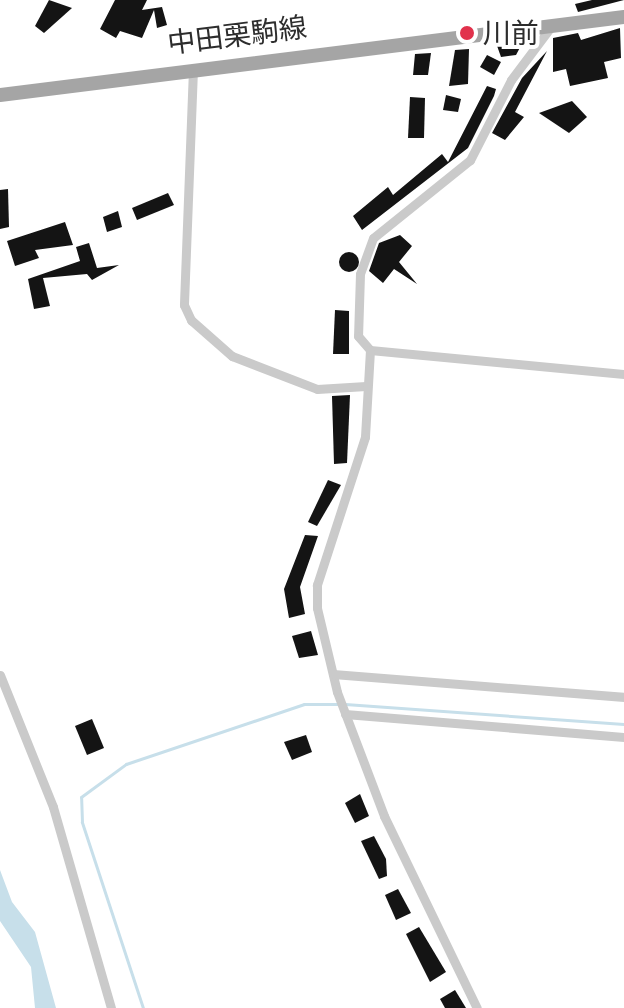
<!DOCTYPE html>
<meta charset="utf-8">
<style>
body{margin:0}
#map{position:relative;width:624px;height:1008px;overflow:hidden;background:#fff;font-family:"Space Grotesk","Noto Sans JP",sans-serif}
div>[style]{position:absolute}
.water>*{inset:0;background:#c7dfea}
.stream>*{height:3px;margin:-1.5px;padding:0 1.5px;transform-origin:1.5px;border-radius:1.5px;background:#c7dfea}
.building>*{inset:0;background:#141414}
.round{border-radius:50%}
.minor>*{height:9px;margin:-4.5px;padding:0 4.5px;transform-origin:4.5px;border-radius:4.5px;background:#cacaca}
.primary>*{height:14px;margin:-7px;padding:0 7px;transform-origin:7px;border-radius:7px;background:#a5a5a5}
.dots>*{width:22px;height:22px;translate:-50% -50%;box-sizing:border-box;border:4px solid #fff;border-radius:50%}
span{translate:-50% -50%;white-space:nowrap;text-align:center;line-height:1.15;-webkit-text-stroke:8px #fff;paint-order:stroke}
.poi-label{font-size:28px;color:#2d2d2d}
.left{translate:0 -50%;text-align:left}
.street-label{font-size:28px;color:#2d2d2d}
</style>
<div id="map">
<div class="water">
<div style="clip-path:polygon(0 870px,12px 902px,35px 932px,56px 1008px,35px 1008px,31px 967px,0 921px)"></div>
</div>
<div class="stream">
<div style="left:345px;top:704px;width:280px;rotate:4.1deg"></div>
<div style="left:143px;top:1008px;width:196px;rotate:-108.2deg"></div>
<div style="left:82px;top:822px;width:25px;rotate:-92deg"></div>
<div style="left:81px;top:797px;width:56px;rotate:-36.3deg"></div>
<div style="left:126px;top:764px;width:188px;rotate:-18.6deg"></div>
<div style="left:304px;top:704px;width:33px"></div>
</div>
<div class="building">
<div style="clip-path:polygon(49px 0,72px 8px,44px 33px,35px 26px)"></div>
<div style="clip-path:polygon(115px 0,147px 0,142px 10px,162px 7px,167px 25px,157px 28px,154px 10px,142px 38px,120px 31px,116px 38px,100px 29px)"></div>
<div style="clip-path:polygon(592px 0,624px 0,578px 12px,575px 4px)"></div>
<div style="clip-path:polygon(620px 28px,621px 58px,604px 62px,608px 78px,570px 86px,566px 69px,553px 72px,553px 38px,578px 33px,581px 40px)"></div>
<div style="clip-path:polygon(524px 40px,516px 55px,501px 57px,496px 43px)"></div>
<div style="clip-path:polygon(469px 49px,468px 84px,449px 86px,455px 50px)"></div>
<div style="clip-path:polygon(547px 51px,515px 112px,524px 117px,505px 140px,492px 133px,522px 78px)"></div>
<div style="clip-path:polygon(431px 53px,428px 75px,413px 75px,415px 54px)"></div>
<div style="clip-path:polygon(487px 55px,501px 62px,494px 75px,480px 67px)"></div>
<div style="clip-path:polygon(487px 86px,496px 89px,494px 96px,468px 148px,362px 230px,353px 216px,388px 187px,393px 195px,442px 154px,448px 162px)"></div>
<div style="clip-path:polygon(446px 95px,461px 99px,458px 112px,443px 110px)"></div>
<div style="clip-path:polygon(410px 97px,425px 98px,424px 138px,408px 138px)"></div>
<div style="clip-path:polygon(572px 101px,587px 117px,569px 133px,539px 113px)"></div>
<div style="clip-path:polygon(8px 189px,9px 227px,0 229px,0 190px)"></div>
<div style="clip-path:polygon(168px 193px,174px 205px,137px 220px,132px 208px)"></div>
<div style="clip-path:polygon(118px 211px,122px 227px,107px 232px,103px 217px)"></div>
<div style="clip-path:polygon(65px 222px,73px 245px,35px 250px,39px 258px,15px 266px,7px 241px)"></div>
<div style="clip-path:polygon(400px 235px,412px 246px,399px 262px,417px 284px,394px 269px,383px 283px,369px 271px,379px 243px)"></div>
<div style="clip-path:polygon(89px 243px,97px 268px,119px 265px,92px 280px,87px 274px,43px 278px,50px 306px,34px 309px,28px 279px,80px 261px,76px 247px)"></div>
<div class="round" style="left:339px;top:252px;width:20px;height:20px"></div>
<div style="clip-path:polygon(335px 310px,349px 311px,349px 354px,333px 354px)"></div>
<div style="clip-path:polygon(350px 395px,347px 463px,334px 464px,332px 396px)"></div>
<div style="clip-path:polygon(328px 480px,341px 485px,317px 526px,308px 522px)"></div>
<div style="clip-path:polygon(305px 535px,318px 536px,300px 587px,305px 614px,289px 618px,284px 589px)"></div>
<div style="clip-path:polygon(311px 631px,318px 655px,299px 658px,292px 636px)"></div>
<div style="clip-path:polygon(92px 719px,104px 748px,87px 755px,75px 726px)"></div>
<div style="clip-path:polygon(306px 735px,312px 752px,292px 760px,284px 742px)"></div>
<div style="clip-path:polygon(360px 794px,369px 816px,355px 823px,345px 803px)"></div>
<div style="clip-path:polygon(374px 836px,386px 859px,387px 876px,379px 879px,361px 841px)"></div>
<div style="clip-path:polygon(398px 889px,411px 913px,396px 920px,385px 895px)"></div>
<div style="clip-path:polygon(419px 927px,446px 972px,430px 982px,406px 934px)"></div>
<div style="clip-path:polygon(455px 990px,466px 1008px,445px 1008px,440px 999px)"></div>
</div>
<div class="minor">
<div style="left:553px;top:24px;width:70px;rotate:126.9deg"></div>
<div style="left:511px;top:80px;width:90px;rotate:117.1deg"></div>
<div style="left:470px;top:160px;width:124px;rotate:141.2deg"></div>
<div style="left:373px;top:238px;width:38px;rotate:110deg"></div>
<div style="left:360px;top:274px;width:62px;rotate:91.8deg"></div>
<div style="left:358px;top:336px;width:18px;rotate:49deg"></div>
<div style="left:370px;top:350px;width:255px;rotate:5.4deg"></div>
<div style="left:193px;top:69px;width:236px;rotate:92.2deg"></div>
<div style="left:184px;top:305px;width:17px;rotate:65deg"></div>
<div style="left:191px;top:320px;width:55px;rotate:41.3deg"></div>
<div style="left:232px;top:356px;width:91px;rotate:21.2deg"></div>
<div style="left:317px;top:389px;width:49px;rotate:-3.5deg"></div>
<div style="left:370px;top:350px;width:87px;rotate:93.3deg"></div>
<div style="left:365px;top:437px;width:156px;rotate:108deg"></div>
<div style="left:317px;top:585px;width:23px;rotate:90deg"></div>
<div style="left:317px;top:608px;width:86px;rotate:76.6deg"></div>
<div style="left:337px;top:692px;width:133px;rotate:69.2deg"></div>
<div style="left:384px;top:816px;width:213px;rotate:64.2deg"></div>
<div style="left:333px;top:674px;width:292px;rotate:4.5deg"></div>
<div style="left:0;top:675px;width:142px;rotate:68.1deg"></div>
<div style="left:53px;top:807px;width:209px;rotate:73.9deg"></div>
<div style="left:345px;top:714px;width:280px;rotate:4.7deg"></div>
</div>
<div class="primary">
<div style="left:0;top:95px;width:629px;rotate:-7.13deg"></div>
</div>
<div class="dots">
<div style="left:467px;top:33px;background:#e1324c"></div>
</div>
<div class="poi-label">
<span class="left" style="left:483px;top:33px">川前</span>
</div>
<div class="street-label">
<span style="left:237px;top:35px;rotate:-7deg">中田栗駒線</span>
</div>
</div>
